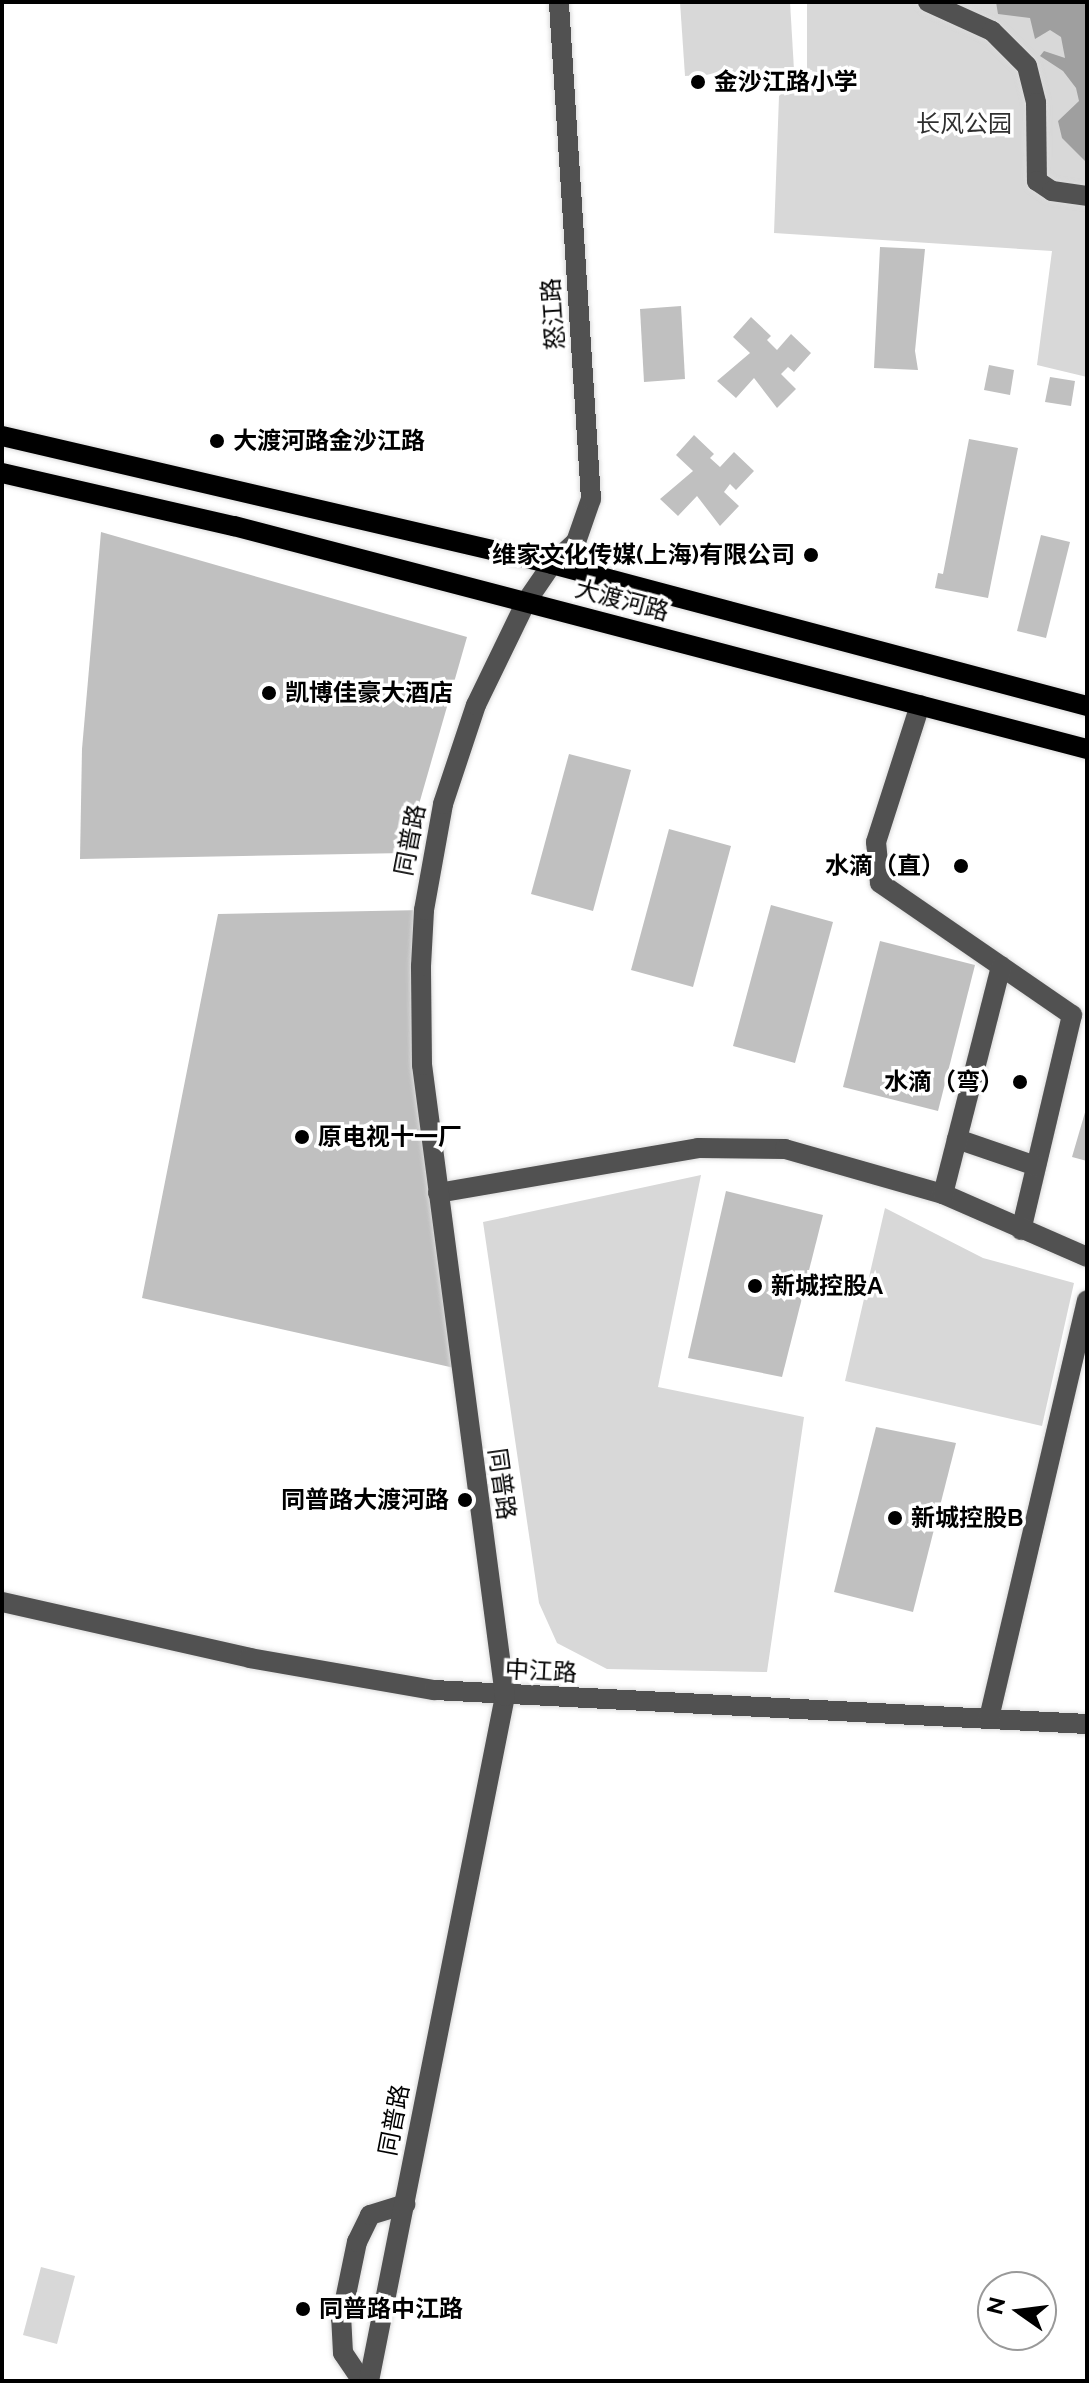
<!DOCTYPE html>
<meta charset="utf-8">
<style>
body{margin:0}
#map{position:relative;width:1089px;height:2383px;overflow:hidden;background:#fff;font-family:Raleway,"Noto Sans SC",sans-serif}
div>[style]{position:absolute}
.green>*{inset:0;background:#d8d8d8}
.water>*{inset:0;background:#9f9f9f}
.building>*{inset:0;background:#c0c0c0}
.roads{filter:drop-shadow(0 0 2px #dbdbdb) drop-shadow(0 0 2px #dbdbdb)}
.minor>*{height:20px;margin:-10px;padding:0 10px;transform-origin:10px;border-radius:10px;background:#515151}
.major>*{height:20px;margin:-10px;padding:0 10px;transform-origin:10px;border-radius:10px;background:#000}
.dots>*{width:22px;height:22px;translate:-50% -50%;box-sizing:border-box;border:4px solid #fff;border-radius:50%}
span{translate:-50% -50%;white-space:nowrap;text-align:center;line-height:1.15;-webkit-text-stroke:7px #fff;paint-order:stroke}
.poi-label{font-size:24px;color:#000;font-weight:700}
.left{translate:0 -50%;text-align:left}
.right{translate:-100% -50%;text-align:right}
.park-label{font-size:24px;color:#2f2f2f}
.street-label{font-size:24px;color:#000}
.frame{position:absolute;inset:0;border:4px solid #000;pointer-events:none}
.north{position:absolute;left:977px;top:2271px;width:80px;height:80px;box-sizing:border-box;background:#fff;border:2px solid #999;border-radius:50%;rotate:284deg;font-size:22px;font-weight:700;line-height:32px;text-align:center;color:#000}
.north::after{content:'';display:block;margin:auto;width:28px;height:36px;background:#000;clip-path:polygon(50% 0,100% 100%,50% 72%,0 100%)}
</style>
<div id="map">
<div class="green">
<div style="clip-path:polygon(680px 2px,790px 2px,794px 70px,685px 76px)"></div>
<div style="clip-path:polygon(807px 2px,1087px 2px,1087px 377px,1037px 365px,1052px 251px,774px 233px,779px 96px,807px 68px)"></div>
<div style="clip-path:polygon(701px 1175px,658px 1387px,804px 1417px,767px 1672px,607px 1669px,557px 1643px,539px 1603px,483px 1222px)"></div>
<div style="clip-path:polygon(885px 1208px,983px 1258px,1074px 1283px,1042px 1426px,845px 1381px)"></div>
<div style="clip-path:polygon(41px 2267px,75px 2276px,57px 2344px,23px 2335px)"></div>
</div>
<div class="water">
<div style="clip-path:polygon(996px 2px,1087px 2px,1087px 163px,1062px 138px,1058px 121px,1079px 101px,1076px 88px,1063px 71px,1040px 56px,1044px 51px,1065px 58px,1061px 37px,1050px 30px,1035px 39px,1030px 18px,998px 14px)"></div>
</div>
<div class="building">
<div style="clip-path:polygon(880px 247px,925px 249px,915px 351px,918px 370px,874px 368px)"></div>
<div style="clip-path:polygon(681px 306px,685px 379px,644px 382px,640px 309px)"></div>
<div style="clip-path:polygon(751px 317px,771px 336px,767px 340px,777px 350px,791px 334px,811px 353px,794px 372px,788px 367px,781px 374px,796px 389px,777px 408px,754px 378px,736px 398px,717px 381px,750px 353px,733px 337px)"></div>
<div style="clip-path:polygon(989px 365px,1014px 370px,1010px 395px,984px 390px)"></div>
<div style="clip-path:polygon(1050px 377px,1075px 381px,1071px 406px,1045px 402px)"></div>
<div style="clip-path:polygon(694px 435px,714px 454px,710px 458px,720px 467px,734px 452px,754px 471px,736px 490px,730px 484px,724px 492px,739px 506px,720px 526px,697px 496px,678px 516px,660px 499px,693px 471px,676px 455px)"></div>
<div style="clip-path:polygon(969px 439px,1018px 448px,988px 598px,935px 588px,938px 573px,943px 574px)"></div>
<div style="clip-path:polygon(101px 532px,467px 637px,405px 853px,80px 859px,82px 749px)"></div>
<div style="clip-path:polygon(1041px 535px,1070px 542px,1046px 638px,1017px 631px)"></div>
<div style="clip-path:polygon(569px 754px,631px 770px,593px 911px,531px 894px)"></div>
<div style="clip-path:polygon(669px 829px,731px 846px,693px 987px,631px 970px)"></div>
<div style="clip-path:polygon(771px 905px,833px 922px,795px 1063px,733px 1046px)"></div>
<div style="clip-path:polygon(424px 910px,421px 987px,459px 1369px,142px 1298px,218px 914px)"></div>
<div style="clip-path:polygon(880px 941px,975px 965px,938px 1111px,843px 1087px)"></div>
<div style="clip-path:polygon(1086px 1109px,1087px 1109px,1087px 1161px,1072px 1157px)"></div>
<div style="clip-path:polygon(726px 1191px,823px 1215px,782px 1377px,688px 1358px)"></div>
<div style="clip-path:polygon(876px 1427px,956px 1443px,913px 1612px,834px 1592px)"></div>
</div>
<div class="roads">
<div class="minor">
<div style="left:928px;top:2px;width:70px;rotate:24.4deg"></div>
<div style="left:992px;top:31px;width:49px;rotate:45deg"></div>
<div style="left:1027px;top:66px;width:38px;rotate:76deg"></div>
<div style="left:1036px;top:103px;width:78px;rotate:89.3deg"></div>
<div style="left:1037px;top:181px;width:18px;rotate:34deg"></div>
<div style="left:1052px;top:191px;width:35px;rotate:8deg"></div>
<div style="left:920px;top:705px;width:144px;rotate:107.8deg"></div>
<div style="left:876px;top:842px;width:41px;rotate:84.4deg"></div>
<div style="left:880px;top:883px;width:233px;rotate:34.5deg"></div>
<div style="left:1072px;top:1015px;width:221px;rotate:103.3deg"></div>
<div style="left:957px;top:1139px;width:83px;rotate:18.9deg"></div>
<div style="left:438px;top:1193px;width:264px;rotate:-9.8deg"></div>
<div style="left:698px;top:1148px;width:87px;rotate:0.7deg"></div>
<div style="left:785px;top:1149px;width:164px;rotate:15.9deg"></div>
<div style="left:943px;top:1194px;width:157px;rotate:23.6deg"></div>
<div style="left:943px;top:1194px;width:235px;rotate:-75.7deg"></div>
<div style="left:2px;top:1602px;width:254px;rotate:12.7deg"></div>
<div style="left:250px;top:1658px;width:187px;rotate:9.9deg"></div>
<div style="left:434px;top:1690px;width:654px;rotate:2.98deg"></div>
<div style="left:989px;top:1718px;width:429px;rotate:-76.8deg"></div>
<div style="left:362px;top:2381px;width:34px;rotate:-124deg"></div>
<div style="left:343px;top:2353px;width:34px;rotate:-93deg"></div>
<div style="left:341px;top:2319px;width:79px;rotate:-78.3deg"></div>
<div style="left:357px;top:2242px;width:30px;rotate:-64deg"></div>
<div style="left:370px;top:2215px;width:37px;rotate:-17deg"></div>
<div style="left:369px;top:2381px;width:698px;rotate:-78.77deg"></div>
<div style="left:505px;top:1696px;width:636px;rotate:-97.49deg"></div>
<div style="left:422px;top:1065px;width:99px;rotate:-90.6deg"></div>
<div style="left:421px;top:966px;width:56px;rotate:-86.9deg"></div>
<div style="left:424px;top:910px;width:108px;rotate:-79.8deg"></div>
<div style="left:443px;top:804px;width:104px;rotate:-71.6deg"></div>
<div style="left:476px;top:705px;width:114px;rotate:-64.1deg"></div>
<div style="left:526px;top:602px;width:46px;rotate:-55.6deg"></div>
<div style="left:552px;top:564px;width:33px;rotate:-43deg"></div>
<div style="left:576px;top:542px;width:46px;rotate:-70.8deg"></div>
<div style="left:591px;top:499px;width:498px;rotate:-93.7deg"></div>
</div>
<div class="major">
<div style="left:2px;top:436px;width:565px;rotate:13.1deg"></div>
<div style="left:552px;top:564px;width:554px;rotate:14.86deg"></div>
<div style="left:2px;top:473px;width:238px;rotate:12.9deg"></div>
<div style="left:234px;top:526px;width:882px;rotate:14.65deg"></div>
</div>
</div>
<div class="dots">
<div style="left:698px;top:82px;background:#000"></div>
<div style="left:217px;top:441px;background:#000"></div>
<div style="left:811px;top:555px;background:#000"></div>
<div style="left:269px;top:693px;background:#000"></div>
<div style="left:961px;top:866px;background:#000"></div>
<div style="left:1020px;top:1082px;background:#000"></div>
<div style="left:302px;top:1137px;background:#000"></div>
<div style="left:755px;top:1286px;background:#000"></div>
<div style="left:465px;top:1500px;background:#000"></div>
<div style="left:895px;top:1518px;background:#000"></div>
<div style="left:303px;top:2309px;background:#000"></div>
</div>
<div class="poi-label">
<span class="left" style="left:714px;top:82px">金沙江路小学</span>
<span class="left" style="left:233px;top:441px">大渡河路金沙江路</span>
<span class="right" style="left:795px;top:555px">维家文化传媒(上海)有限公司</span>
<span class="left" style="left:285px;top:693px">凯博佳豪大酒店</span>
<span class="right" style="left:945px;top:866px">水滴（直）</span>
<span class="right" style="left:1004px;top:1082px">水滴（弯）</span>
<span class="left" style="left:318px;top:1137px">原电视十一厂</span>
<span class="left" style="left:771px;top:1286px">新城控股A</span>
<span class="right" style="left:449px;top:1500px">同普路大渡河路</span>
<span class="left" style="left:911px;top:1518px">新城控股B</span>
<span class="left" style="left:319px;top:2309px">同普路中江路</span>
</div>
<div class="park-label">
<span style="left:964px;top:124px">长风公园</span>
</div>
<div class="street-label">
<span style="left:553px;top:314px;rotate:-94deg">怒江路</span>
<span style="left:622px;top:600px;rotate:15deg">大渡河路</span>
<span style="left:410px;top:840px;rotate:-79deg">同普路</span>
<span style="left:502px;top:1484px;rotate:82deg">同普路</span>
<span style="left:541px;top:1671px;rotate:3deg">中江路</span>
<span style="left:394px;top:2120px;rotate:-79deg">同普路</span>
</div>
<div class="frame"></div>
<div class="north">N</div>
</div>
